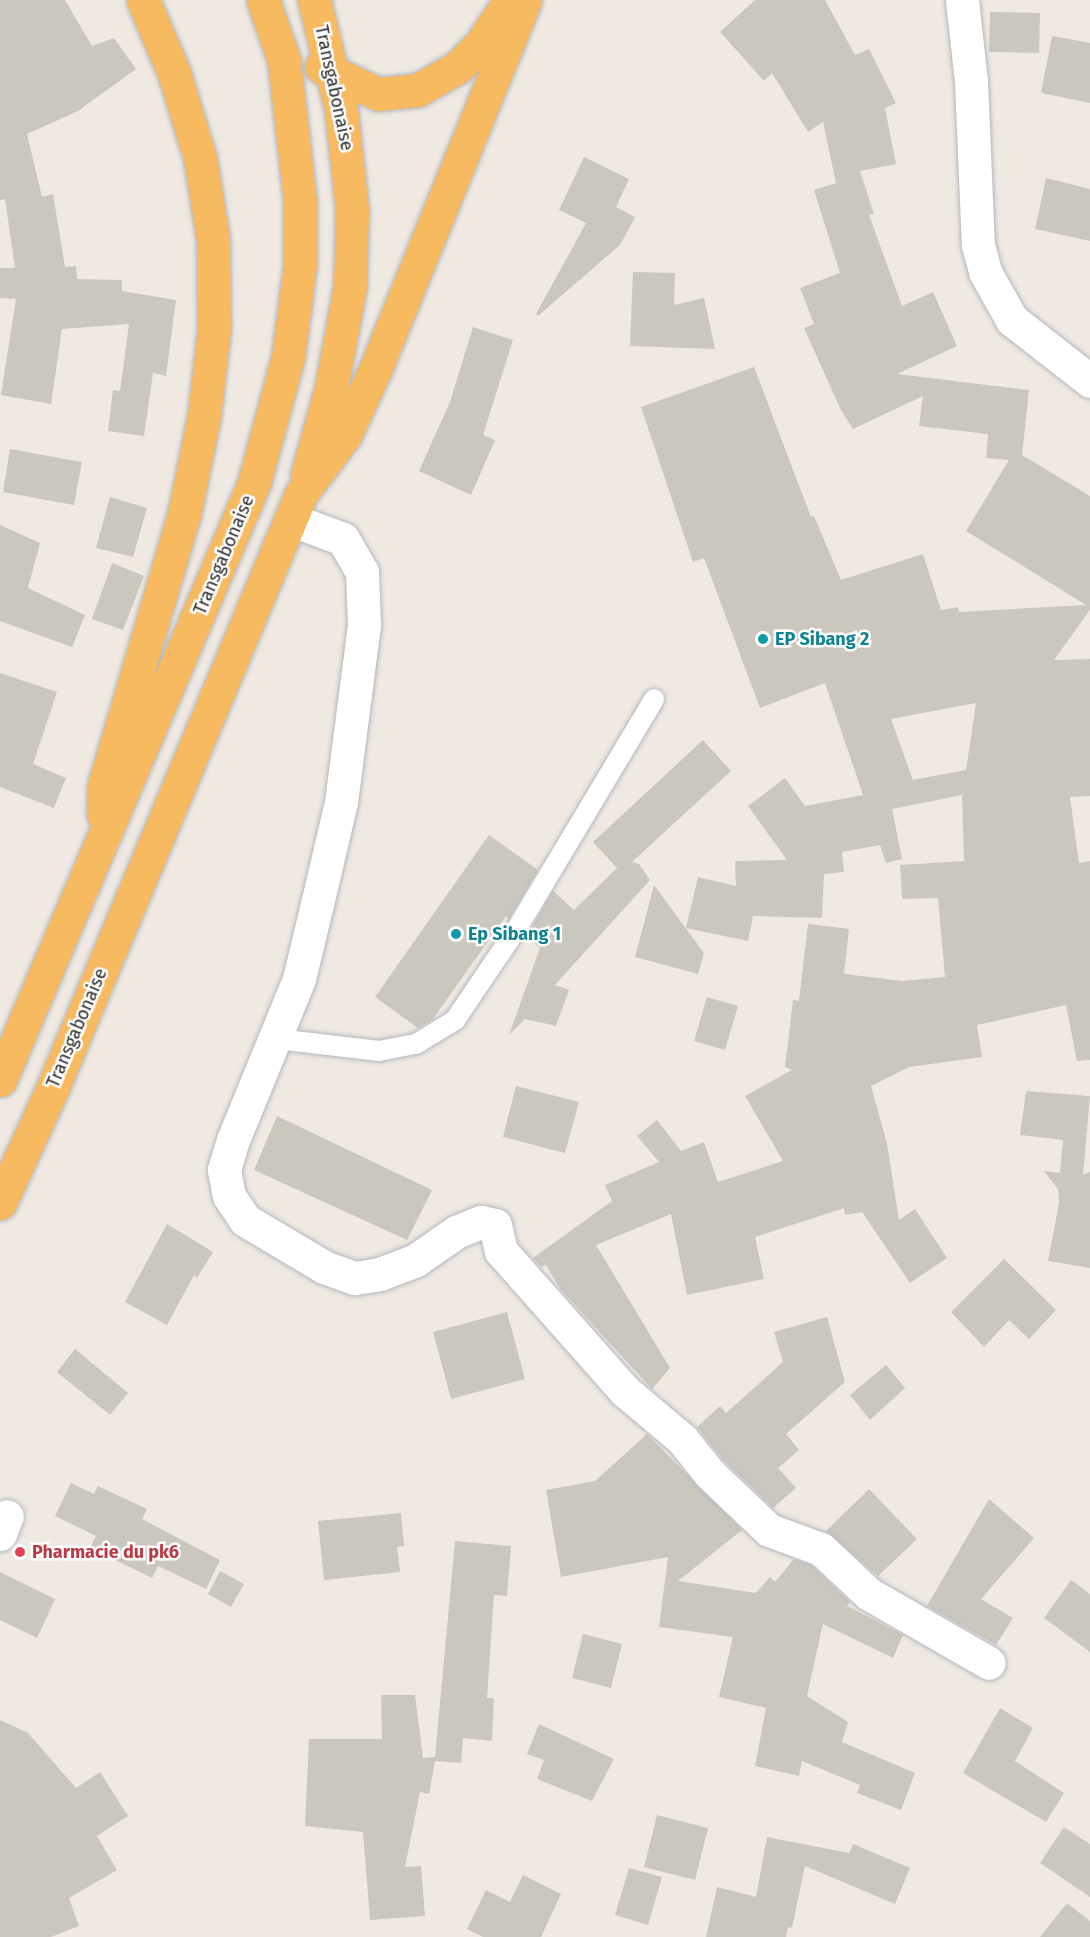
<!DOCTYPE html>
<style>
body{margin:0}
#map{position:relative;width:1090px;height:1937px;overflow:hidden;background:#efe9e1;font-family:"Fira Sans",sans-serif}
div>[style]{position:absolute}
.building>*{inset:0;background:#cbc7bf}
.roads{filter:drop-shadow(0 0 2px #b4b7c1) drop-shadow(0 0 2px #b4b7c1)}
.service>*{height:20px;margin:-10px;padding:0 10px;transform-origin:10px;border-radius:10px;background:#fff}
.minor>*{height:33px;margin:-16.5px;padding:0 16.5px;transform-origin:16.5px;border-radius:16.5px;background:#fff}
.tertiary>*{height:33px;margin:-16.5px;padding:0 16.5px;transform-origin:16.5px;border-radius:16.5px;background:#fff}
.trunk>*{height:33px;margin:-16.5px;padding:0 16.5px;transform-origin:16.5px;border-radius:16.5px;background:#f8ba60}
.dots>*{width:16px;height:16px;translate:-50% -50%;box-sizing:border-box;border:3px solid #fff;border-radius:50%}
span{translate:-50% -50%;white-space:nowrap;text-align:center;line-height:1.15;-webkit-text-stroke:5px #fff;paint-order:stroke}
.street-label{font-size:18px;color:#2e2e2e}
.culture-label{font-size:18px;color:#0d838f;font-weight:700}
.left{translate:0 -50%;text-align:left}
.health-label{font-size:18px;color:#be3a42;font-weight:700}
</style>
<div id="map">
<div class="building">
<div style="clip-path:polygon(0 0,65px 0,92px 46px,114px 38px,136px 69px,78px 111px,27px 134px,42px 197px,53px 194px,65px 267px,76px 266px,77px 279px,122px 280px,122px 291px,176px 300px,166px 376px,153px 373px,144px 436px,108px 431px,113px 390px,120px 391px,129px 324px,62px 329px,51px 404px,1px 395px,16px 299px,0 298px,0 268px,15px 268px,5px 199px,0 200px)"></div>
<div style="clip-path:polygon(evenodd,755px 0,825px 0,855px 55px,869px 49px,896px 103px,885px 108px,896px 164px,860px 171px,874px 214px,869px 215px,902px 306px,933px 292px,957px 346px,897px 374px,1029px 390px,1022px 455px,1090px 496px,1090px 610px,1054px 660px,1090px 659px,1090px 796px,1070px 797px,1079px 863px,1090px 861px,1090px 1060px,1077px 1061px,1066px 1005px,977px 1025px,982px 1057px,909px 1067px,871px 1086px,887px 1144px,899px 1220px,915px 1209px,947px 1258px,910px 1283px,862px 1212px,845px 1215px,844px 1208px,755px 1237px,764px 1279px,687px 1295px,671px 1214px,596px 1245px,670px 1368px,652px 1389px,561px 1290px,546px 1265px,541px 1267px,533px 1258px,612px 1201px,605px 1185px,659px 1162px,637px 1136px,657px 1120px,681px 1151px,704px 1142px,718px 1182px,783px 1161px,745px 1096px,792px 1070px,785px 1067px,793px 1000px,799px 1001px,808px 924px,849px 929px,844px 974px,902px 981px,945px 977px,938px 898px,902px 899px,900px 865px,964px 861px,962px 795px,892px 809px,902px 859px,886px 863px,880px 845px,842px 852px,844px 872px,824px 874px,822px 918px,753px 916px,748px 941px,686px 928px,698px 877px,736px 886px,735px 861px,787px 860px,748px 806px,785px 778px,805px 806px,863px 795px,825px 683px,760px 708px,704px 558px,693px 562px,641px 407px,754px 367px,811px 517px,814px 516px,841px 580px,923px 554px,941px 610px,958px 607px,959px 612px,1086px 605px,966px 531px,1009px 460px,986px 458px,988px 434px,919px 426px,923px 396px,853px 429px,841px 410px,804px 328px,814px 324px,800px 288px,840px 273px,814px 190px,836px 183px,823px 122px,808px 132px,772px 73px,764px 81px,720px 32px,755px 0,976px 703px,966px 770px,913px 780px,891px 719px,976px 703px)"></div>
<div style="clip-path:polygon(990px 12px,1040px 13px,1039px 53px,989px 52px)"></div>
<div style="clip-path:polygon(1052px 36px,1090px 43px,1090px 103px,1041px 93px)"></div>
<div style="clip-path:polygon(584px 157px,629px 179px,616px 207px,635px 217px,620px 245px,538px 316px,536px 314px,586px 223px,559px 210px)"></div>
<div style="clip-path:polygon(1046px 178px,1090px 189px,1090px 241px,1035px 229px)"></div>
<div style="clip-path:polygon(633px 272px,675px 273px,674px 305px,704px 298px,715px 349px,630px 346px)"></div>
<div style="clip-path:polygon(473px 327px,513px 340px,483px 435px,495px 440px,471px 495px,419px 471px,450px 402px)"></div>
<div style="clip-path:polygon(10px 449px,82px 462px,74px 505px,3px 492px)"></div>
<div style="clip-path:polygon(110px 497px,147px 508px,133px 557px,96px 548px)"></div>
<div style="clip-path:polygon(0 525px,40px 543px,28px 588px,85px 615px,72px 647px,0 621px)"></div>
<div style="clip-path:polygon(112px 563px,144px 576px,123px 630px,92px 619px)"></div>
<div style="clip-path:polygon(0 673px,57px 692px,33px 764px,66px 778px,54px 808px,0 787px)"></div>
<div style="clip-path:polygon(703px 740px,731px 771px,632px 862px,639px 864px,650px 880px,555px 985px,569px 990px,556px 1026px,525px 1019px,509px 1035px,540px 948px,527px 936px,553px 891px,574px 910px,617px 868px,593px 842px)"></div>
<div style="clip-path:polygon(489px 835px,538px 870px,509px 919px,506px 916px,433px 1019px,418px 1028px,375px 997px)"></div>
<div style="clip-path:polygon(654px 885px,704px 953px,698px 974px,635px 957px)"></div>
<div style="clip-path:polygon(707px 997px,738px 1006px,725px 1050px,694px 1041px)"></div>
<div style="clip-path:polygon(516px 1086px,579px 1102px,565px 1153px,503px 1137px)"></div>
<div style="clip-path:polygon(1026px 1091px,1090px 1096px,1083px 1175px,1090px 1172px,1090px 1268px,1048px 1261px,1059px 1203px,1058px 1189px,1044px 1171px,1060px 1173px,1063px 1140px,1020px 1135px)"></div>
<div style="clip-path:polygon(277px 1116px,432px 1190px,407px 1240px,254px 1170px)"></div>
<div style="clip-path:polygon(167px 1224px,213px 1252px,197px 1278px,194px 1275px,167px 1325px,125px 1302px)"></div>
<div style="clip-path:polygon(1004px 1259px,1056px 1310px,1029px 1339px,1009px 1320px,984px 1347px,951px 1312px)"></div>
<div style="clip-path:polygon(507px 1312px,525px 1379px,451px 1399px,433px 1332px)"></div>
<div style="clip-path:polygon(827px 1317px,845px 1382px,786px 1434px,799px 1450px,778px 1468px,796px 1488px,773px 1508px,724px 1461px,697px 1427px,720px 1406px,726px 1413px,783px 1362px,774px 1332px)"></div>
<div style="clip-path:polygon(75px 1349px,128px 1393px,110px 1415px,57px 1372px)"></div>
<div style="clip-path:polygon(886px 1365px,905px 1388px,870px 1420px,850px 1395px)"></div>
<div style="clip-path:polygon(647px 1434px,742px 1530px,678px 1581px,756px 1593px,770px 1577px,775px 1582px,794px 1559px,811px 1565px,850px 1602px,847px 1606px,903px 1635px,893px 1658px,823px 1624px,807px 1696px,848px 1722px,842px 1742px,915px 1773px,901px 1810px,857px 1793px,860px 1785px,802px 1761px,799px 1776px,755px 1766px,766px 1708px,719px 1697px,733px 1637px,659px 1627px,668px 1557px,561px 1577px,546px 1490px,595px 1481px)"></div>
<div style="clip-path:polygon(71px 1483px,94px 1494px,98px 1486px,147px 1509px,142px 1519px,220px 1560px,206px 1589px,158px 1566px,152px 1578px,90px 1548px,96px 1536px,55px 1516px)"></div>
<div style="clip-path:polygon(869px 1489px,917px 1539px,878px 1576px,826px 1531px)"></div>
<div style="clip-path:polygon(989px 1499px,1034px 1538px,981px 1599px,1013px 1618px,996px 1645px,927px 1606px)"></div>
<div style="clip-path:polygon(401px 1513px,404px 1546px,397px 1547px,400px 1572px,324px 1580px,318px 1521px)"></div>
<div style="clip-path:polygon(455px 1541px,511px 1546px,507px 1596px,494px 1595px,487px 1698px,494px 1698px,492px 1741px,463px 1738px,461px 1763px,435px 1761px,429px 1794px,420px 1792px,405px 1867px,421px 1866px,425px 1916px,370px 1920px,363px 1832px,305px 1826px,309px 1739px,382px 1739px,381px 1695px,415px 1695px,423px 1758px,435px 1757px)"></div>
<div style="clip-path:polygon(220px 1571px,244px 1584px,231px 1607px,208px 1594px)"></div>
<div style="clip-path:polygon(0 1572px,55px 1599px,37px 1638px,0 1620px)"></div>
<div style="clip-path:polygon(1071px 1580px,1090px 1594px,1090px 1652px,1044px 1618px)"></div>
<div style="clip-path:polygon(583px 1634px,622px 1644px,611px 1688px,572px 1678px)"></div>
<div style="clip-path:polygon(1000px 1708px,1033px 1728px,1015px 1761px,1064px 1793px,1046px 1822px,963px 1773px)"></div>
<div style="clip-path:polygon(0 1720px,28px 1733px,76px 1788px,100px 1772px,128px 1816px,97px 1836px,117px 1870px,69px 1898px,79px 1926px,51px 1937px,0 1937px)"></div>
<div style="clip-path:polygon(539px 1724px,614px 1759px,592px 1801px,537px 1779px,544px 1760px,527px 1754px)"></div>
<div style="clip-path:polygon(657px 1815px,708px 1828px,695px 1880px,644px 1867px)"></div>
<div style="clip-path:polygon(1064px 1827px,1090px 1844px,1090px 1897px,1040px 1863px)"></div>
<div style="clip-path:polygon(767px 1837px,849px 1853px,853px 1844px,910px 1868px,895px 1904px,805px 1866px,792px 1928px,788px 1927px,786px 1937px,706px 1937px,717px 1887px,756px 1897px)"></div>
<div style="clip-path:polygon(629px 1868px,662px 1877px,648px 1925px,615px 1915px)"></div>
<div style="clip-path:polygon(523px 1875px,561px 1894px,541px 1937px,483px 1937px,467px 1929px,486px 1890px,510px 1902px)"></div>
<div style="clip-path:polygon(1067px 1903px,1090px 1921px,1090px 1937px,1040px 1937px)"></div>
</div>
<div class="roads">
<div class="service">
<div style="left:277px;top:1039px;width:103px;rotate:6.7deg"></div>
<div style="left:379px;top:1051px;width:38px;rotate:-11deg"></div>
<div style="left:416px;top:1044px;width:46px;rotate:-31.6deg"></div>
<div style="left:455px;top:1020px;width:109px;rotate:-55.9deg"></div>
<div style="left:516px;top:930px;width:269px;rotate:-59.1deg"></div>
</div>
<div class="minor">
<div style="left:292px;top:520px;width:54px;rotate:20.4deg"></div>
<div style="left:343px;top:539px;width:38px;rotate:60deg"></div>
<div style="left:362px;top:572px;width:53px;rotate:87.8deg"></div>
<div style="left:364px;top:625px;width:178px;rotate:97.4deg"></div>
<div style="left:341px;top:802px;width:105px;rotate:103.2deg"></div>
<div style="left:317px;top:904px;width:77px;rotate:103.5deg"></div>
<div style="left:299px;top:979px;width:174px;rotate:112.3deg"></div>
<div style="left:233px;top:1140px;width:31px;rotate:107deg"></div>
<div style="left:224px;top:1170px;width:26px;rotate:79deg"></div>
<div style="left:229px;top:1196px;width:29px;rotate:56deg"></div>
<div style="left:245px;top:1220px;width:92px;rotate:30.7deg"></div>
<div style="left:324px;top:1267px;width:33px;rotate:20deg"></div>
<div style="left:355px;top:1278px;width:25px;rotate:-9deg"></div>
<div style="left:380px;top:1274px;width:39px;rotate:-21deg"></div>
<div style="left:416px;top:1260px;width:49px;rotate:-35deg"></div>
<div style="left:456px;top:1232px;width:27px;rotate:-22deg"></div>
<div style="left:481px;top:1222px;width:14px;rotate:12deg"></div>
<div style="left:495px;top:1225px;width:27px;rotate:77deg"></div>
<div style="left:501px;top:1251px;width:187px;rotate:48.5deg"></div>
<div style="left:625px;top:1391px;width:75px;rotate:40.1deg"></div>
<div style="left:682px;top:1439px;width:45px;rotate:51.3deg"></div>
<div style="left:710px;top:1474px;width:81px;rotate:43.5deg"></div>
<div style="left:769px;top:1530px;width:55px;rotate:20.1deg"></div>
<div style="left:821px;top:1549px;width:66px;rotate:43.2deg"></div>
<div style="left:869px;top:1594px;width:138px;rotate:29.9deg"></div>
<div style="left:0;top:1534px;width:19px;rotate:-69deg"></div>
</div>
<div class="tertiary">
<div style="left:962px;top:0;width:81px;rotate:83.7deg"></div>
<div style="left:971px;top:81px;width:164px;rotate:87.6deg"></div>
<div style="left:978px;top:245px;width:28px;rotate:75deg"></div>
<div style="left:985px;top:272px;width:55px;rotate:60.6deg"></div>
<div style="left:1012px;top:320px;width:99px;rotate:38deg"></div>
</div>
<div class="trunk">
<div style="left:321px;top:67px;width:63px;rotate:25.3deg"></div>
<div style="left:378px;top:94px;width:40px;rotate:-5.7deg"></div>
<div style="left:418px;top:90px;width:46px;rotate:-29.9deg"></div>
<div style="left:458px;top:67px;width:33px;rotate:-45deg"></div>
<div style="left:481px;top:44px;width:47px;rotate:-56.3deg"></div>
<div style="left:307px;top:475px;width:89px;rotate:-74.4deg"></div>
<div style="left:331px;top:389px;width:105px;rotate:-79.5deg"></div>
<div style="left:350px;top:286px;width:76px;rotate:-88.5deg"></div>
<div style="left:352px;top:210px;width:102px;rotate:-96.2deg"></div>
<div style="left:341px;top:109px;width:112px;rotate:-103.9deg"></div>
<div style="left:103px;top:813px;width:27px;rotate:-88deg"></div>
<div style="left:104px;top:786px;width:283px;rotate:-73.6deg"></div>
<div style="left:184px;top:515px;width:101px;rotate:-78.6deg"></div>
<div style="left:204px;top:416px;width:88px;rotate:-83.4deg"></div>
<div style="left:214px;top:329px;width:90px;rotate:-90.6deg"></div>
<div style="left:213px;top:239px;width:82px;rotate:-99.1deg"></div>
<div style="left:200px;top:158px;width:89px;rotate:-107deg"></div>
<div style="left:174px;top:73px;width:79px;rotate:-113deg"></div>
<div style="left:0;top:1080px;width:649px;rotate:-66.95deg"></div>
<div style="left:254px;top:483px;width:131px;rotate:-74.9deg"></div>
<div style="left:288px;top:357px;width:94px;rotate:-82.6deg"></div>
<div style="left:300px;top:264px;width:63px;rotate:-90deg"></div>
<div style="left:300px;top:201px;width:142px;rotate:-96.5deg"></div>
<div style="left:284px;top:60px;width:64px;rotate:-109.3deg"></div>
<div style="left:0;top:1203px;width:128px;rotate:-65.4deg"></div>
<div style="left:53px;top:1087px;width:643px;rotate:-67.3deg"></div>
<div style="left:301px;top:494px;width:74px;rotate:-53.3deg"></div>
<div style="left:345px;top:435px;width:72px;rotate:-65.2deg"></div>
<div style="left:375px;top:370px;width:399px;rotate:-67.9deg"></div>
</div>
</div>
<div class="dots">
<div style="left:763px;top:639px;background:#0f9aa8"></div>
<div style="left:456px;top:934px;background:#0f9aa8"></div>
<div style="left:20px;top:1552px;background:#e0444e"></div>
</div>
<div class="street-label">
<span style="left:334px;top:88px;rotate:78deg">Transgabonaise</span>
<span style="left:224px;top:555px;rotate:-67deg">Transgabonaise</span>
<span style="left:77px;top:1028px;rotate:-67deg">Transgabonaise</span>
</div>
<div class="culture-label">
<span class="left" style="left:775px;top:639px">EP Sibang 2</span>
<span class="left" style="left:468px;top:934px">Ep Sibang 1</span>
</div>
<div class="health-label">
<span class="left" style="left:32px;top:1552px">Pharmacie du pk6</span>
</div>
</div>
